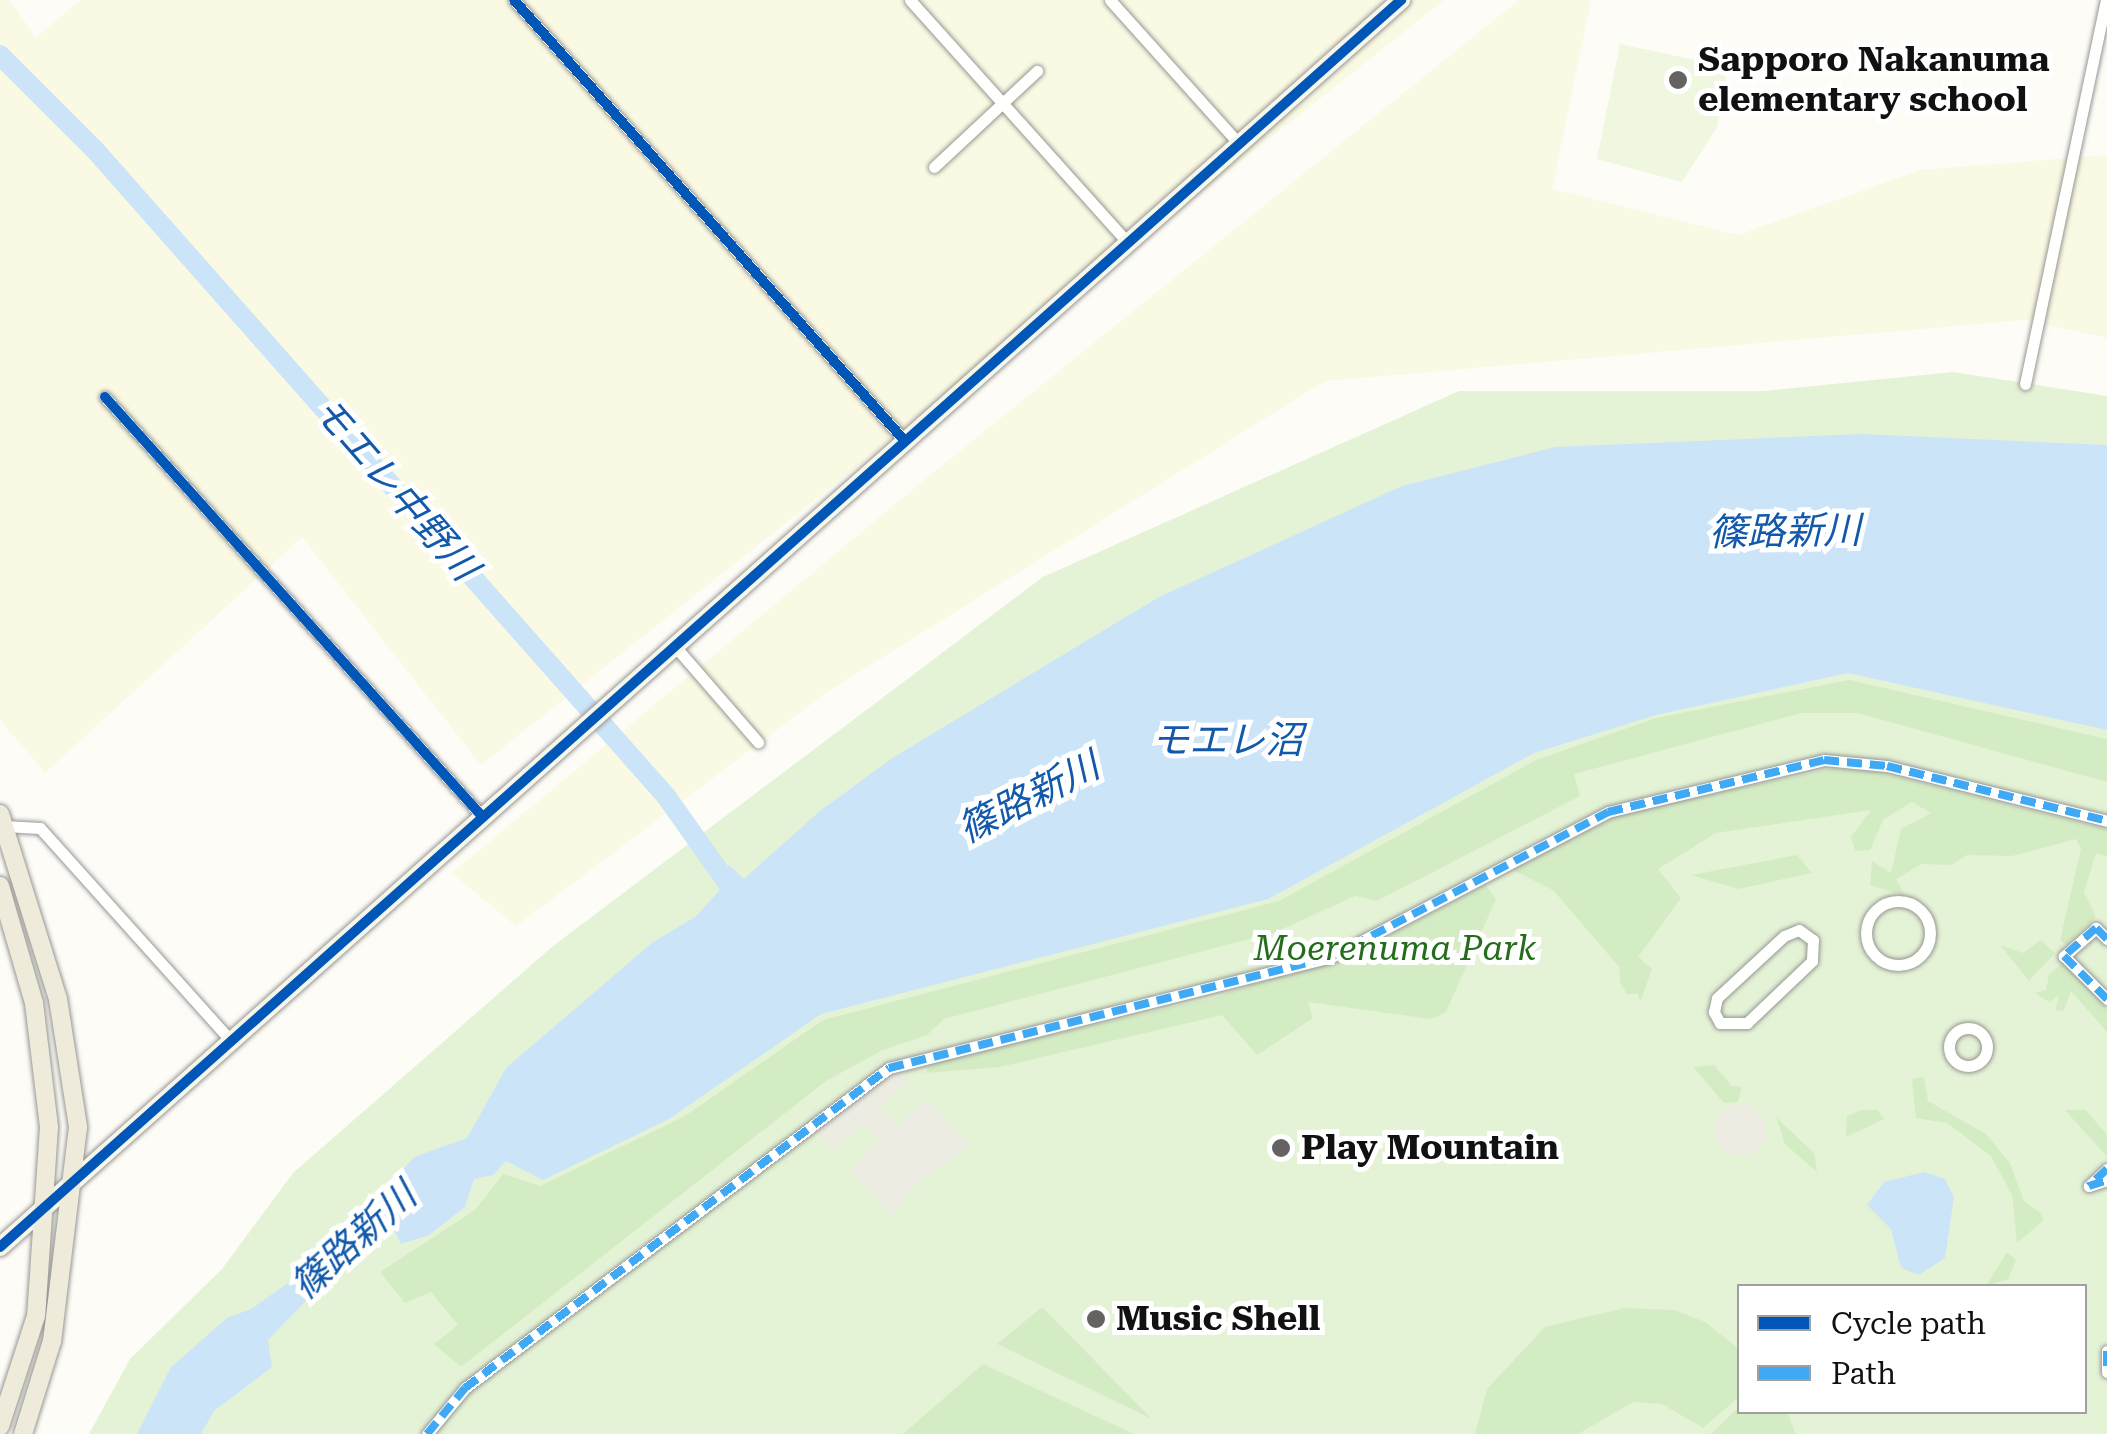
<!DOCTYPE html>
<meta charset="utf-8">
<style>
body{margin:0}
#map{position:relative;width:2107px;height:1434px;overflow:hidden;background:#fdfcf7;font-family:"Roboto Serif","Noto Sans JP",serif}
div>[style]{position:absolute}
.farmland>*{inset:0;background:#faf9e3}
.green>*{inset:0;background:#e4f3d6}
.forest>*{inset:0;background:#d4ecc4}
.pitch>*{inset:0;background:#eff7e0}
.plaza>*{inset:0;background:#edece2}
.round{border-radius:50%}
.water>*{inset:0;background:#cce4f8}
.river>*{height:20px;margin:-10px;padding:0 10px;transform-origin:10px;border-radius:10px;background:#cce4f8}
.roads{filter:drop-shadow(0 0 2px #979795) drop-shadow(0 0 2px #979795)}
.street>*{height:11px;margin:-5.5px;padding:0 5.5px;transform-origin:5.5px;border-radius:5.5px;background:#fffffe}
.street>.ring{margin:-5.5px;padding:0;box-sizing:content-box;background:none;border:11px solid #fffffe;border-radius:50%}
.secondary>*{height:18px;margin:-9px;padding:0 9px;transform-origin:9px;border-radius:9px;background:#f6f6eb}
.primary>*{height:18px;margin:-9px;padding:0 9px;transform-origin:9px;border-radius:9px;background:#eeebdb}
.quiet>*{height:8px;margin-top:-4px;transform-origin:0;background:repeating-linear-gradient(90deg,#3fa9f5 0 15px,transparent 0 23px)}
.cycleway>*{height:10px;margin:-5px;padding:0 5px;transform-origin:5px;border-radius:5px;background:#0057b8}
.dots>*{width:28px;height:28px;translate:-50% -50%;box-sizing:border-box;border:5px solid #fff;border-radius:50%}
span{translate:-50% -50%;white-space:nowrap;text-align:center;line-height:1.15;-webkit-text-stroke:10px #fff;paint-order:stroke}
.poi-label{font-size:35px;color:#111;font-weight:700}
.left{translate:0 -50%;text-align:left}
.park-label{font-size:35px;color:#256d1c;font-style:italic}
.water-label{font-size:38px;color:#1259ab;font-style:italic}
.legend{position:absolute;left:1737px;top:1284px;width:350px;height:130px;box-sizing:border-box;background:#fff;border:2px solid #a0a0a0;margin:0;padding:12px 18px;list-style:none;font-size:30px;color:#111}
.legend li{display:flex;align-items:center;gap:20px;height:50px}
.legend b{width:50px;border:2px solid #a0a0a0}
</style>
<div id="map">
<div class="farmland">
<div style="clip-path:polygon(0 0,10px 0,36px 38px,80px 0,1444px 0,481px 765px,302px 537px,45px 773px,0 720px)"></div>
<div style="clip-path:polygon(1519px 0,1591px 0,1552px 189px,1738px 235px,1921px 170px,2107px 155px,2107px 338px,2025px 320px,1325px 381px,827px 692px,516px 926px,452px 873px,924px 480px)"></div>
</div>
<div class="green">
<div style="clip-path:polygon(evenodd,1953px 372px,2107px 396px,2107px 1434px,89px 1434px,130px 1359px,222px 1269px,293px 1173px,553px 946px,1043px 577px,1459px 391px,1764px 391px,1953px 372px,1740px 1286px,2084px 1286px,2084px 1412px,1740px 1412px,1740px 1286px)"></div>
</div>
<div class="forest">
<div style="clip-path:polygon(1849px 680px,2107px 739px,2107px 782px,1857px 713px,1801px 713px,1574px 774px,1580px 796px,1377px 901px,1355px 896px,1276px 932px,944px 1019px,927px 1035px,883px 1050px,826px 1081px,461px 1367px,434px 1344px,458px 1325px,431px 1292px,405px 1303px,380px 1272px,475px 1210px,503px 1174px,540px 1186px,685px 1116px,823px 1020px,1279px 901px,1536px 760px,1656px 718px)"></div>
<div style="clip-path:polygon(1830px 769px,1877px 772px,2107px 829px,2107px 857px,2096px 853px,2084px 892px,2096px 917px,2066px 945px,2060px 940px,2081px 848px,2076px 839px,2012px 856px,1967px 855px,1952px 865px,1922px 864px,1896px 879px,1905px 896px,1870px 885px,1872px 861px,1891px 873px,1901px 829px,1931px 813px,1912px 802px,1883px 820px,1870px 850px,1855px 851px,1851px 837px,1871px 810px,1716px 833px,1658px 869px,1681px 898px,1638px 957px,1652px 969px,1640px 1003px,1638px 994px,1627px 994px,1620px 983px,1619px 967px,1553px 890px,1515px 871px,1513px 865px,1629px 811px)"></div>
<div style="clip-path:polygon(1797px 855px,1812px 873px,1738px 889px,1691px 875px)"></div>
<div style="clip-path:polygon(1485px 885px,1496px 899px,1446px 1012px,1431px 1019px,1308px 1002px,1313px 1018px,1257px 1055px,1222px 1015px,1000px 1067px,926px 1073px,929px 1063px,1217px 997px,1321px 960px,1345px 959px)"></div>
<div style="clip-path:polygon(2041px 940px,2055px 953px,2029px 981px,2000px 945px,2023px 953px)"></div>
<div style="clip-path:polygon(2064px 962px,2107px 1009px,2107px 1032px,2071px 991px,2064px 1010px,2055px 1011px,2059px 995px,2049px 1002px,2035px 993px,2046px 990px,2049px 974px)"></div>
<div style="clip-path:polygon(1714px 1065px,1732px 1086px,1742px 1087px,1738px 1102px,1724px 1103px,1693px 1067px)"></div>
<div style="clip-path:polygon(1924px 1077px,1928px 1101px,1986px 1134px,2010px 1163px,2024px 1201px,2041px 1213px,2043px 1221px,2017px 1243px,2012px 1195px,1991px 1156px,1947px 1123px,1916px 1118px,1912px 1079px)"></div>
<div style="clip-path:polygon(1861px 1110px,1877px 1110px,1884px 1119px,1846px 1137px,1847px 1116px)"></div>
<div style="clip-path:polygon(2065px 1110px,2086px 1110px,2107px 1135px,2107px 1157px)"></div>
<div style="clip-path:polygon(1776px 1117px,1814px 1153px,1817px 1172px,1785px 1144px)"></div>
<div style="clip-path:polygon(2007px 1252px,2016px 1260px,2008px 1279px,1986px 1286px)"></div>
<div style="clip-path:polygon(1042px 1307px,1152px 1419px,997px 1344px)"></div>
<div style="clip-path:polygon(1624px 1308px,1675px 1310px,1705px 1322px,1739px 1349px,1739px 1397px,1703px 1428px,1662px 1404px,1633px 1402px,1578px 1434px,1475px 1434px,1487px 1389px,1545px 1327px)"></div>
<div style="clip-path:polygon(983px 1364px,1134px 1434px,903px 1434px)"></div>
<div style="clip-path:polygon(1739px 1407px,1787px 1412px,1796px 1434px,1711px 1434px)"></div>
</div>
<div class="pitch">
<div style="clip-path:polygon(1620px 44px,1728px 67px,1717px 127px,1682px 182px,1597px 159px)"></div>
</div>
<div class="plaza">
<div style="clip-path:polygon(889px 1068px,910px 1080px,880px 1108px,897px 1126px,926px 1099px,970px 1145px,911px 1189px,893px 1217px,850px 1170px,879px 1141px,862px 1124px,832px 1152px,813px 1127px)"></div>
<div class="round" style="left:1714px;top:1104px;width:52px;height:52px"></div>
</div>
<div class="water">
<div style="clip-path:polygon(1861px 434px,2107px 445px,2107px 730px,1848px 673px,1656px 715px,1534px 753px,1268px 899px,821px 1014px,669px 1119px,543px 1180px,506px 1161px,493px 1175px,474px 1179px,465px 1207px,429px 1235px,401px 1244px,387px 1217px,268px 1340px,272px 1367px,214px 1411px,201px 1434px,137px 1434px,171px 1367px,227px 1318px,251px 1309px,326px 1256px,414px 1157px,467px 1138px,506px 1068px,653px 942px,695px 917px,721px 889px,712px 876px,729px 865px,744px 879px,821px 810px,894px 757px,1159px 597px,1402px 486px,1555px 447px)"></div>
<div style="clip-path:polygon(1924px 1172px,1945px 1179px,1954px 1197px,1945px 1258px,1919px 1275px,1901px 1268px,1891px 1229px,1867px 1205px,1884px 1182px)"></div>
</div>
<div class="river">
<div style="left:0;top:55px;width:134px;rotate:45deg"></div>
<div style="left:95px;top:150px;width:862px;rotate:48.53deg"></div>
<div style="left:666px;top:796px;width:116px;rotate:54.8deg"></div>
</div>
<div class="roads">
<div class="street">
<div style="left:514px;top:0;width:588px;rotate:48.45deg"></div>
<div style="left:910px;top:0;width:325px;rotate:48.1deg"></div>
<div style="left:1110px;top:0;width:193px;rotate:48.1deg"></div>
<div style="left:934px;top:167px;width:141px;rotate:-43deg"></div>
<div style="left:2025px;top:384px;width:392px;rotate:-78.1deg"></div>
<div style="left:105px;top:397px;width:561px;rotate:48.04deg"></div>
<div style="left:673px;top:644px;width:130px;rotate:49.1deg"></div>
<div style="left:4px;top:826px;width:36px;rotate:3deg"></div>
<div style="left:40px;top:828px;width:286px;rotate:48.1deg"></div>
<div class="ring" style="left:1866px;top:901px;width:53px;height:53px"></div>
<div style="left:1799px;top:930px;width:17px;rotate:36deg"></div>
<div style="left:1813px;top:940px;width:21px;rotate:93deg"></div>
<div style="left:1812px;top:961px;width:90px;rotate:136.4deg"></div>
<div style="left:1747px;top:1023px;width:27px;rotate:180deg"></div>
<div style="left:1720px;top:1023px;width:13px;rotate:-119deg"></div>
<div style="left:1714px;top:1012px;width:14px;rotate:-78deg"></div>
<div style="left:1717px;top:998px;width:91px;rotate:-42.8deg"></div>
<div style="left:1784px;top:936px;width:16px;rotate:-22deg"></div>
<div style="left:2107px;top:939px;width:16px;rotate:-135deg"></div>
<div style="left:2096px;top:928px;width:43px;rotate:138.8deg"></div>
<div style="left:2064px;top:956px;width:61px;rotate:45deg"></div>
<div class="ring" style="left:1949px;top:1028px;width:27px;height:27px"></div>
<div style="left:2107px;top:1169px;width:25px;rotate:137deg"></div>
<div style="left:2089px;top:1186px;width:19px;rotate:-18deg"></div>
<div style="left:2107px;top:1351px;width:21px;rotate:90deg"></div>
<div style="left:427px;top:1434px;width:60px;rotate:-50.4deg"></div>
<div style="left:465px;top:1388px;width:531px;rotate:-37.04deg"></div>
<div style="left:889px;top:1068px;width:456px;rotate:-14.1deg"></div>
<div style="left:1331px;top:957px;width:313px;rotate:-27.6deg"></div>
<div style="left:1608px;top:812px;width:222px;rotate:-13.5deg"></div>
<div style="left:1824px;top:760px;width:63px;rotate:5.4deg"></div>
<div style="left:1887px;top:766px;width:227px;rotate:14deg"></div>
</div>
<div class="secondary">
<div style="left:0;top:1247px;width:1876px;rotate:-41.67deg"></div>
</div>
<div class="primary">
<div style="left:0;top:814px;width:194px;rotate:72.6deg"></div>
<div style="left:58px;top:999px;width:130px;rotate:81.1deg"></div>
<div style="left:78px;top:1127px;width:216px;rotate:96.9deg"></div>
<div style="left:52px;top:1341px;width:97px;rotate:107.3deg"></div>
<div style="left:0;top:886px;width:122px;rotate:73.8deg"></div>
<div style="left:34px;top:1003px;width:125px;rotate:83.1deg"></div>
<div style="left:49px;top:1127px;width:189px;rotate:93.9deg"></div>
<div style="left:36px;top:1316px;width:116px;rotate:108.1deg"></div>
</div>
</div>
<div class="quiet">
<div style="left:2107px;top:939px;width:16px;rotate:-135deg"></div>
<div style="left:2096px;top:928px;width:43px;rotate:138.8deg"></div>
<div style="left:2064px;top:956px;width:61px;rotate:45deg"></div>
<div style="left:2107px;top:1169px;width:25px;rotate:137deg"></div>
<div style="left:2089px;top:1186px;width:19px;rotate:-18deg"></div>
<div style="left:2107px;top:1351px;width:21px;rotate:90deg"></div>
<div style="left:427px;top:1434px;width:60px;rotate:-50.4deg"></div>
<div style="left:465px;top:1388px;width:531px;rotate:-37.04deg"></div>
<div style="left:889px;top:1068px;width:456px;rotate:-14.1deg"></div>
<div style="left:1331px;top:957px;width:313px;rotate:-27.6deg"></div>
<div style="left:1608px;top:812px;width:222px;rotate:-13.5deg"></div>
<div style="left:1824px;top:760px;width:63px;rotate:5.4deg"></div>
<div style="left:1887px;top:766px;width:227px;rotate:14deg"></div>
</div>
<div class="cycleway">
<div style="left:514px;top:0;width:588px;rotate:48.45deg"></div>
<div style="left:105px;top:397px;width:561px;rotate:48.04deg"></div>
<div style="left:0;top:1247px;width:1876px;rotate:-41.67deg"></div>
</div>
<div class="dots">
<div style="left:1678px;top:80px;background:#646362"></div>
<div style="left:1281px;top:1148px;background:#646362"></div>
<div style="left:1096px;top:1319px;background:#646362"></div>
</div>
<div class="poi-label">
<span class="left" style="left:1698px;top:80px">Sapporo Nakanuma<br>elementary school</span>
<span class="left" style="left:1301px;top:1148px">Play Mountain</span>
<span class="left" style="left:1116px;top:1319px">Music Shell</span>
</div>
<div class="park-label">
<span style="left:1395px;top:949px">Moerenuma Park</span>
</div>
<div class="water-label">
<span style="left:395px;top:489px;rotate:49deg">モエレ中野川</span>
<span style="left:1785px;top:532px;rotate:-1deg">篠路新川</span>
<span style="left:1227px;top:741px">モエレ沼</span>
<span style="left:1029px;top:798px;rotate:-27deg">篠路新川</span>
<span style="left:354px;top:1241px;rotate:-42deg">篠路新川</span>
</div>
<ul class="legend">
<li><b style="height:12px;background:#0057b8"></b>Cycle path</li>
<li><b style="height:12px;background:#3fa9f5"></b>Path</li>
</ul>
</div>
